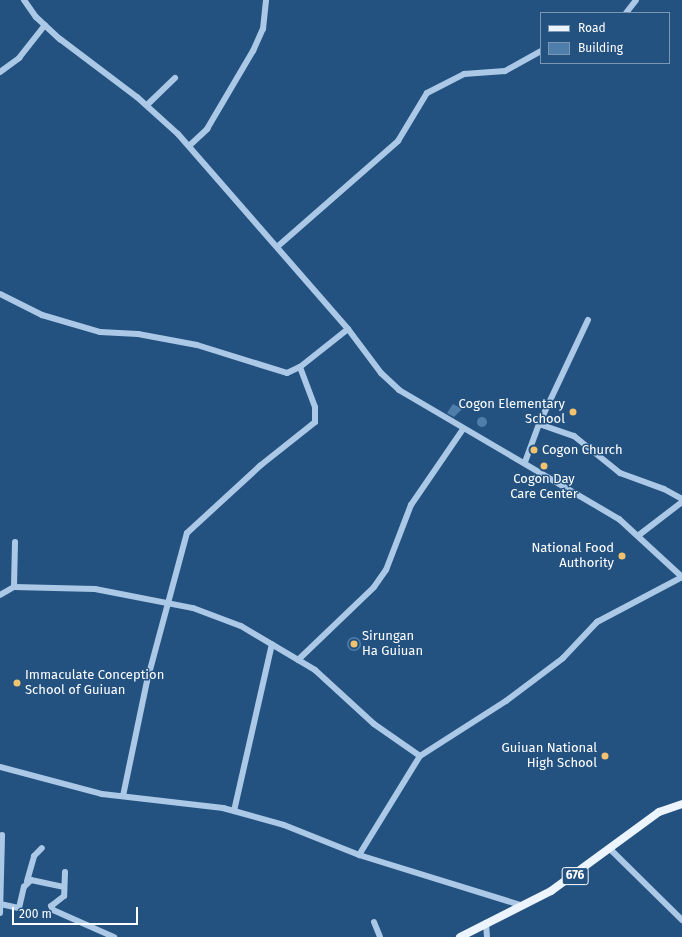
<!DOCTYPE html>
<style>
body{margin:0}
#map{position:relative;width:682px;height:937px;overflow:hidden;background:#245280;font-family:"Fira Sans",sans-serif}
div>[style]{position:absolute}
.building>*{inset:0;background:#507eaa}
.round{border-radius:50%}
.minor>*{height:6px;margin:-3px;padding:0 3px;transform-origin:3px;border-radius:3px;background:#abc9e6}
.major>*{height:8px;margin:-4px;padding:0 4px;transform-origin:4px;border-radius:4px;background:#ecf4fd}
.dots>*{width:11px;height:11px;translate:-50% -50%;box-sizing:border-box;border:2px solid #245280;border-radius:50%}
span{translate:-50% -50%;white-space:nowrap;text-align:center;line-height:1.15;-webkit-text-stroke:3px #245280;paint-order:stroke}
.shield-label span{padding:1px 3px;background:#245280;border:1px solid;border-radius:3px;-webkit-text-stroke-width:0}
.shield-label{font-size:12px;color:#fff;font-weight:700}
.poi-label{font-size:13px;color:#fff}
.right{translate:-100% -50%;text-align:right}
.left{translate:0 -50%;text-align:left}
.legend{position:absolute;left:540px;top:12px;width:130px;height:52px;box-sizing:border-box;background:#245280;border:1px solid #7c97b3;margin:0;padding:5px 7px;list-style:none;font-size:12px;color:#fff}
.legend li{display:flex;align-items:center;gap:8px;height:20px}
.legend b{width:20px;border:1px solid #7c97b3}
.scale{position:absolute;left:12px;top:907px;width:126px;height:18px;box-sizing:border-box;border:2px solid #fff;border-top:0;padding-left:5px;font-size:12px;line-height:14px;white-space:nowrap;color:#fff;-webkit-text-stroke:3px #245280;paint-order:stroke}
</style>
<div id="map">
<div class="building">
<div style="clip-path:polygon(453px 404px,462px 409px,454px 417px,447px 413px)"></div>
<div class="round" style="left:477px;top:417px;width:10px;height:10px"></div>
<div class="round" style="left:347px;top:637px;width:14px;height:14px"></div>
</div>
<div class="minor">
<div style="left:24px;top:0;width:21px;rotate:55deg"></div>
<div style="left:36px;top:17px;width:33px;rotate:43deg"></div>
<div style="left:60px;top:39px;width:96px;rotate:37deg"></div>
<div style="left:137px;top:97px;width:55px;rotate:42.1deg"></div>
<div style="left:178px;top:134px;width:259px;rotate:48.9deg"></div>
<div style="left:348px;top:329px;width:55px;rotate:53.1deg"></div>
<div style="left:381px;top:373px;width:25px;rotate:43deg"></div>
<div style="left:399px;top:390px;width:255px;rotate:30.4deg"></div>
<div style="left:619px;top:519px;width:86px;rotate:42.6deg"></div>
<div style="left:626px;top:13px;width:16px;rotate:-52deg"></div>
<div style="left:0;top:72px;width:24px;rotate:-36deg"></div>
<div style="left:19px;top:58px;width:42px;rotate:-51.8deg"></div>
<div style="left:147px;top:105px;width:39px;rotate:-44deg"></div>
<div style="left:189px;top:146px;width:25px;rotate:-43deg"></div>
<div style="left:207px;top:129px;width:91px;rotate:-59.5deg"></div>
<div style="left:253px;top:51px;width:24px;rotate:-66deg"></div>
<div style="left:263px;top:29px;width:29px;rotate:-84deg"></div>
<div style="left:277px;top:247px;width:161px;rotate:-41.2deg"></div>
<div style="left:398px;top:141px;width:56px;rotate:-58.9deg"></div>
<div style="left:427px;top:93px;width:42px;rotate:-27.2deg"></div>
<div style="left:464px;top:74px;width:41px;rotate:-4.2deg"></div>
<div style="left:505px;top:71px;width:41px;rotate:-29.1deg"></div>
<div style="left:0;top:294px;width:47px;rotate:26.6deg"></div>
<div style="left:42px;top:315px;width:60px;rotate:16.3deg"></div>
<div style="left:100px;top:332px;width:38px;rotate:3deg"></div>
<div style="left:138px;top:334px;width:60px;rotate:10.6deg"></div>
<div style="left:197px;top:345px;width:94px;rotate:17.3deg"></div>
<div style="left:287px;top:373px;width:14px;rotate:-25deg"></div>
<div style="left:539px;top:424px;width:37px;rotate:19deg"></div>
<div style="left:574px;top:436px;width:59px;rotate:38.8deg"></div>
<div style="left:620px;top:473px;width:47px;rotate:20deg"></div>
<div style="left:664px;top:489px;width:21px;rotate:29deg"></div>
<div style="left:525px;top:462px;width:40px;rotate:-69.8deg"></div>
<div style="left:539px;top:424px;width:115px;rotate:-64.8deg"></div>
<div style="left:639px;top:535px;width:54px;rotate:-37.5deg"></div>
<div style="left:14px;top:587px;width:45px;rotate:-88.7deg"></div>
<div style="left:0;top:595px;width:16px;rotate:-30deg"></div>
<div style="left:14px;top:587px;width:81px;rotate:1.4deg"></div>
<div style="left:95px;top:589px;width:100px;rotate:11deg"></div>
<div style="left:193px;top:608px;width:51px;rotate:20.6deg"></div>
<div style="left:241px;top:626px;width:86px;rotate:30.7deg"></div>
<div style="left:315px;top:670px;width:80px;rotate:42.5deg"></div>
<div style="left:374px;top:724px;width:56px;rotate:34.8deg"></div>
<div style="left:298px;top:660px;width:105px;rotate:-43.8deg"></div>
<div style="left:374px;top:587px;width:21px;rotate:-55deg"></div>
<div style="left:386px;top:570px;width:70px;rotate:-69deg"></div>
<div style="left:411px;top:505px;width:92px;rotate:-55.6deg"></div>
<div style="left:0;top:767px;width:106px;rotate:14.8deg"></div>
<div style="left:102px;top:794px;width:122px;rotate:6.6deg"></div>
<div style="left:223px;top:808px;width:63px;rotate:15.6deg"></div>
<div style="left:284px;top:825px;width:81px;rotate:21.8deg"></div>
<div style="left:359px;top:855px;width:170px;rotate:17.2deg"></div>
<div style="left:123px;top:796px;width:117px;rotate:-78.2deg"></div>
<div style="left:147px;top:681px;width:153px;rotate:-74.9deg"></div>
<div style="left:187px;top:533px;width:100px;rotate:-42.6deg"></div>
<div style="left:261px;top:465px;width:69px;rotate:-38.5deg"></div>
<div style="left:315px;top:422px;width:15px;rotate:-90deg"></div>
<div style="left:315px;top:407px;width:43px;rotate:-110.6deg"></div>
<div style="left:300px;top:367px;width:61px;rotate:-38.4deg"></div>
<div style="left:234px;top:811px;width:171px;rotate:-77.2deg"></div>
<div style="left:611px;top:850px;width:100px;rotate:44.6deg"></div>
<div style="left:359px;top:855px;width:116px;rotate:-58.4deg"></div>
<div style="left:420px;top:756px;width:102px;rotate:-32.6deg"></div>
<div style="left:506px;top:701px;width:71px;rotate:-37deg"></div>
<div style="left:563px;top:658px;width:50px;rotate:-46.6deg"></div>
<div style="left:597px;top:622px;width:96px;rotate:-27.9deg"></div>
<div style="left:65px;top:872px;width:24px;rotate:92deg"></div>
<div style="left:64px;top:896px;width:16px;rotate:142deg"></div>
<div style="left:51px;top:906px;width:4px;rotate:63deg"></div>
<div style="left:53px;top:910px;width:67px;rotate:23.9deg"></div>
<div style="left:27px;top:881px;width:26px;rotate:-74deg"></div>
<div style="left:34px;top:856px;width:11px;rotate:-45deg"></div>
<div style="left:0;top:904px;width:19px;rotate:12deg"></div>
<div style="left:19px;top:908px;width:22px;rotate:-77deg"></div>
<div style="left:24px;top:887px;width:10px;rotate:-45deg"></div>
<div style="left:31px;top:880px;width:33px;rotate:12deg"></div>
<div style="left:0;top:913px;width:78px;rotate:-88.5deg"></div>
<div style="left:374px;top:922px;width:16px;rotate:68deg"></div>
<div style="left:486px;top:923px;width:14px;rotate:86deg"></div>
</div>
<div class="major">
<div style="left:460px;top:937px;width:102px;rotate:-26.8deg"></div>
<div style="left:551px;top:891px;width:134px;rotate:-36.2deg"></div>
<div style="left:659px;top:812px;width:24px;rotate:-19deg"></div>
</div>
<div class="dots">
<div style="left:573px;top:412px;background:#f1c36e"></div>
<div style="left:534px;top:450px;background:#f1c36e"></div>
<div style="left:544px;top:466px;background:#f1c36e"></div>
<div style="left:622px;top:556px;background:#f1c36e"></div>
<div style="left:354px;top:644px;background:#f1c36e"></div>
<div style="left:17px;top:683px;background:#f1c36e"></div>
<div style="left:605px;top:756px;background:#f1c36e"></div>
</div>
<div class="shield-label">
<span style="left:575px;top:876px">676</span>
</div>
<div class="poi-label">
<span class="right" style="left:565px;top:412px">Cogon Elementary<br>School</span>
<span class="left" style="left:542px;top:450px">Cogon Church</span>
<span style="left:544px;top:487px">Cogon Day<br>Care Center</span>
<span class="right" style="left:614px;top:556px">National Food<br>Authority</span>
<span class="left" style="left:362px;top:644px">Sirungan<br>Ha Guiuan</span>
<span class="left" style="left:25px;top:683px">Immaculate Conception<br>School of Guiuan</span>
<span class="right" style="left:597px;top:756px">Guiuan National<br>High School</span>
</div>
<ul class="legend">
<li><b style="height:5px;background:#ecf4fd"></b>Road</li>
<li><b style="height:11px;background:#507eaa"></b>Building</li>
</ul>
<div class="scale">200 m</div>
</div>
